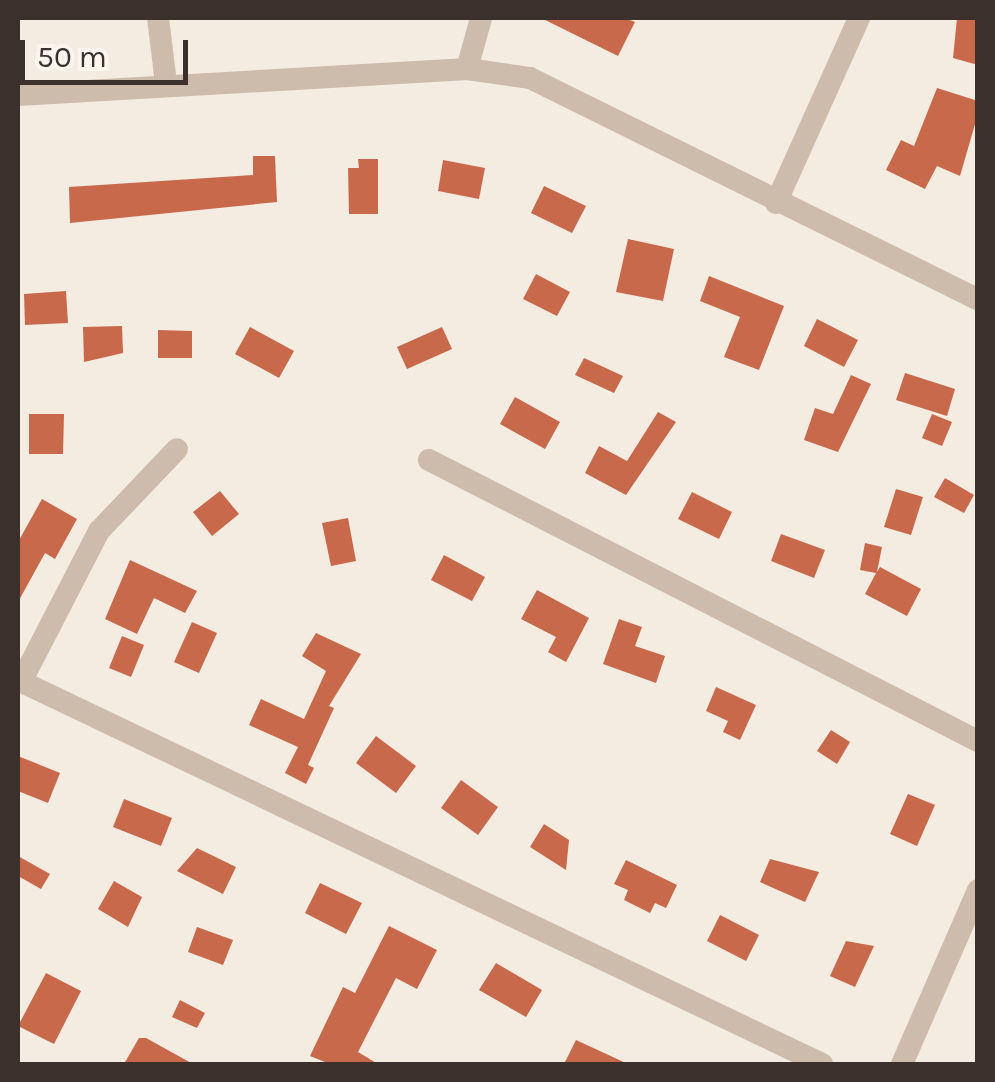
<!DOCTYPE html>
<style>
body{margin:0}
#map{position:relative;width:995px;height:1082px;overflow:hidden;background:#f4ebe1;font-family:Karla,sans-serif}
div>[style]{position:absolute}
.building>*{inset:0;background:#c8694b}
.minor>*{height:22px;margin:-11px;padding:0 11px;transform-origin:11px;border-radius:11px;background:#cdbbac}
span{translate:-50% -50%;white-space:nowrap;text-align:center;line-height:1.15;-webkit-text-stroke:9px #fbf5ee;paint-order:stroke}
.frame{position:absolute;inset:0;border:20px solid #3b302b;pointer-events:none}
.scale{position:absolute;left:20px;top:40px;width:168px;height:45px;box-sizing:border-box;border:5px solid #3b302b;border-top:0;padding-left:12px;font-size:30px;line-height:35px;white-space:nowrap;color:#3b302b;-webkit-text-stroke:8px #fbf5ee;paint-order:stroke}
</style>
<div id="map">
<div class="building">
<div style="clip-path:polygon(541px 18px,625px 18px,635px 22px,618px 56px)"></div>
<div style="clip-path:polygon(957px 18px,978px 18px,978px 65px,953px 58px)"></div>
<div style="clip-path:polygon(937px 88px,978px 101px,978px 114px,960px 176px,937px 166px,925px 189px,886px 170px,901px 140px,914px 146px)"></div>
<div style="clip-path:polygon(253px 156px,275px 156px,277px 202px,70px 223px,69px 187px,253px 175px)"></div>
<div style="clip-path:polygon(358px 159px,378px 159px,378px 214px,349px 214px,348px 168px,359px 168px)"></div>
<div style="clip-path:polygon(443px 160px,485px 168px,479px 199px,438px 191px)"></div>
<div style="clip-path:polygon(544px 186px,586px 206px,572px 233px,531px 213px)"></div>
<div style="clip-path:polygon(628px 239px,674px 249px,663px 301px,616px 292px)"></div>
<div style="clip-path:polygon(536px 274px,570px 292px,557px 316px,523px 299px)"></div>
<div style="clip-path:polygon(709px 276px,784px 306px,759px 370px,724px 357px,740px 317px,700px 301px)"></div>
<div style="clip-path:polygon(66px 291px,68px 323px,25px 325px,24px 294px)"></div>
<div style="clip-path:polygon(817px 319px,858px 340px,844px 367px,804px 346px)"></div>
<div style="clip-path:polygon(122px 326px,123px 353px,84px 362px,83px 327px)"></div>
<div style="clip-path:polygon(250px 327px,294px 351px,279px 378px,235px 354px)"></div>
<div style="clip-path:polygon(442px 327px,452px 349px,407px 369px,397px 347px)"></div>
<div style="clip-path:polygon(158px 330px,192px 331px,192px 358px,158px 358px)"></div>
<div style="clip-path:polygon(584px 358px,623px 376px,614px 393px,575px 375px)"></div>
<div style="clip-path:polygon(905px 373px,955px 389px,947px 416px,896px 400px)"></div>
<div style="clip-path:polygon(851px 375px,871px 384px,838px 452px,804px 440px,815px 408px,833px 414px)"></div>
<div style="clip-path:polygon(515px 397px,560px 422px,545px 449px,500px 424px)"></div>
<div style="clip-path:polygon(658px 412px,676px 422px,626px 495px,585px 473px,599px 446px,627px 461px)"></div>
<div style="clip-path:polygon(29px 414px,64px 414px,63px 454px,29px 454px)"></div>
<div style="clip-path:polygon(932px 414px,952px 422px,942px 446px,922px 438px)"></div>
<div style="clip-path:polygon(945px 478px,974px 495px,964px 513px,934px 497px)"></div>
<div style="clip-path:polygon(896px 489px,923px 497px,911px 535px,884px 527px)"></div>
<div style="clip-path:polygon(220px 491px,239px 514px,212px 536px,193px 512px)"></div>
<div style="clip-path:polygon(692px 492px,732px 512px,719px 539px,678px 519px)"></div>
<div style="clip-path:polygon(42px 499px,77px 519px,55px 559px,45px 553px,18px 602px,18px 542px)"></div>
<div style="clip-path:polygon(348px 518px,356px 561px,331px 566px,322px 523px)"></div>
<div style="clip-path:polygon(781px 534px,825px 550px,814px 578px,771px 561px)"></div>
<div style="clip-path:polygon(865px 543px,882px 547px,877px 572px,880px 567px,921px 589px,907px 616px,865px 594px,876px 573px,860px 570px)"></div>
<div style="clip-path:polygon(444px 555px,485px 577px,472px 601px,431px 580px)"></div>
<div style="clip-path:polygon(130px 560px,197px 591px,185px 613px,154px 598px,137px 634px,105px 619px)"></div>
<div style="clip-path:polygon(537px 590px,589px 618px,566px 662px,548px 652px,556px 637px,521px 619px)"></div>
<div style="clip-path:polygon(619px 619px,642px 627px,635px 646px,665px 656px,656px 683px,603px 664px)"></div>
<div style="clip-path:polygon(192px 622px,217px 633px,199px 673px,174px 662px)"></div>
<div style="clip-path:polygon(316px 633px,361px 654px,329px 706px,334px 708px,308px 765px,314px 768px,306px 784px,285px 773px,298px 747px,249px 725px,261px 699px,304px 719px,326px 671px,302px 656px)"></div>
<div style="clip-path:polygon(122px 636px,144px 645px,131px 677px,109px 668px)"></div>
<div style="clip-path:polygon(716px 687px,756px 705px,740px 740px,723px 732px,728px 721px,706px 711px)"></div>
<div style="clip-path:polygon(831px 730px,850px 742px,837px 764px,817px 751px)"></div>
<div style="clip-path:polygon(376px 736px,416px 766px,396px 793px,356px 763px)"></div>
<div style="clip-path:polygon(18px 756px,60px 773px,48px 803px,18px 791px)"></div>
<div style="clip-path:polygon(461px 780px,498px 807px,478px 835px,441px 808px)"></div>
<div style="clip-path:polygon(908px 794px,935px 805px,917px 846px,890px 834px)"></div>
<div style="clip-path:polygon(124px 799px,172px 818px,161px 846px,113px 827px)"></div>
<div style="clip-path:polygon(544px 824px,569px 840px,566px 870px,530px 847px)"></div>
<div style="clip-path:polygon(197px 848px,236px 867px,223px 894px,177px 871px)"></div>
<div style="clip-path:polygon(18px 856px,50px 874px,41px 889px,18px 876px)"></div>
<div style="clip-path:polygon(770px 859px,819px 872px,805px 902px,760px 882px)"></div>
<div style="clip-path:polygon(626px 860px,677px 885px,666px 908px,655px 903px,650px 913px,624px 900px,628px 890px,614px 884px)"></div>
<div style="clip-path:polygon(114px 881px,142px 897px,128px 927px,98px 909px)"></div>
<div style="clip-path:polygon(320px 883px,362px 903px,346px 934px,305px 913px)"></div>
<div style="clip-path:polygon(720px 915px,759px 935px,746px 961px,707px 941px)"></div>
<div style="clip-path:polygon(389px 926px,437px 950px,417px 989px,396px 978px,358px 1052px,378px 1064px,330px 1064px,310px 1056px,343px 987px,355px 993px)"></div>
<div style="clip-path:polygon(197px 927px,233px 940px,223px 965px,188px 952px)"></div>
<div style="clip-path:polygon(846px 941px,874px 946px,855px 987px,830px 976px)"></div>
<div style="clip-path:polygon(496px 963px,542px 990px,526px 1017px,479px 990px)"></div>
<div style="clip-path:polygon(46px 973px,81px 991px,54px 1044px,18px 1026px)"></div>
<div style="clip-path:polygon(180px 1000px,205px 1013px,197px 1028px,172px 1017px)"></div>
<div style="clip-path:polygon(139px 1038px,146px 1038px,193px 1064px,124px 1064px)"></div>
<div style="clip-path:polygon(576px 1040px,628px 1064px,564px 1064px)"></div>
</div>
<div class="minor">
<div style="left:158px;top:18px;width:65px;rotate:83deg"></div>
<div style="left:467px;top:69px;width:53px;rotate:-74.6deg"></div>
<div style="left:18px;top:95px;width:450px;rotate:-3.3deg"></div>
<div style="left:467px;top:69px;width:64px;rotate:8.1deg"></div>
<div style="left:530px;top:78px;width:500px;rotate:26.3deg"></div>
<div style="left:776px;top:203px;width:203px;rotate:-65.8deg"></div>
<div style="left:429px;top:460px;width:617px;rotate:27.11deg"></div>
<div style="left:18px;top:680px;width:891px;rotate:25.53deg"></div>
<div style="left:21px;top:682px;width:170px;rotate:-62.7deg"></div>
<div style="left:99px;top:531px;width:113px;rotate:-46.4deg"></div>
<div style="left:902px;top:1064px;width:190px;rotate:-66.4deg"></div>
</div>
<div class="frame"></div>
<div class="scale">50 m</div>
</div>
